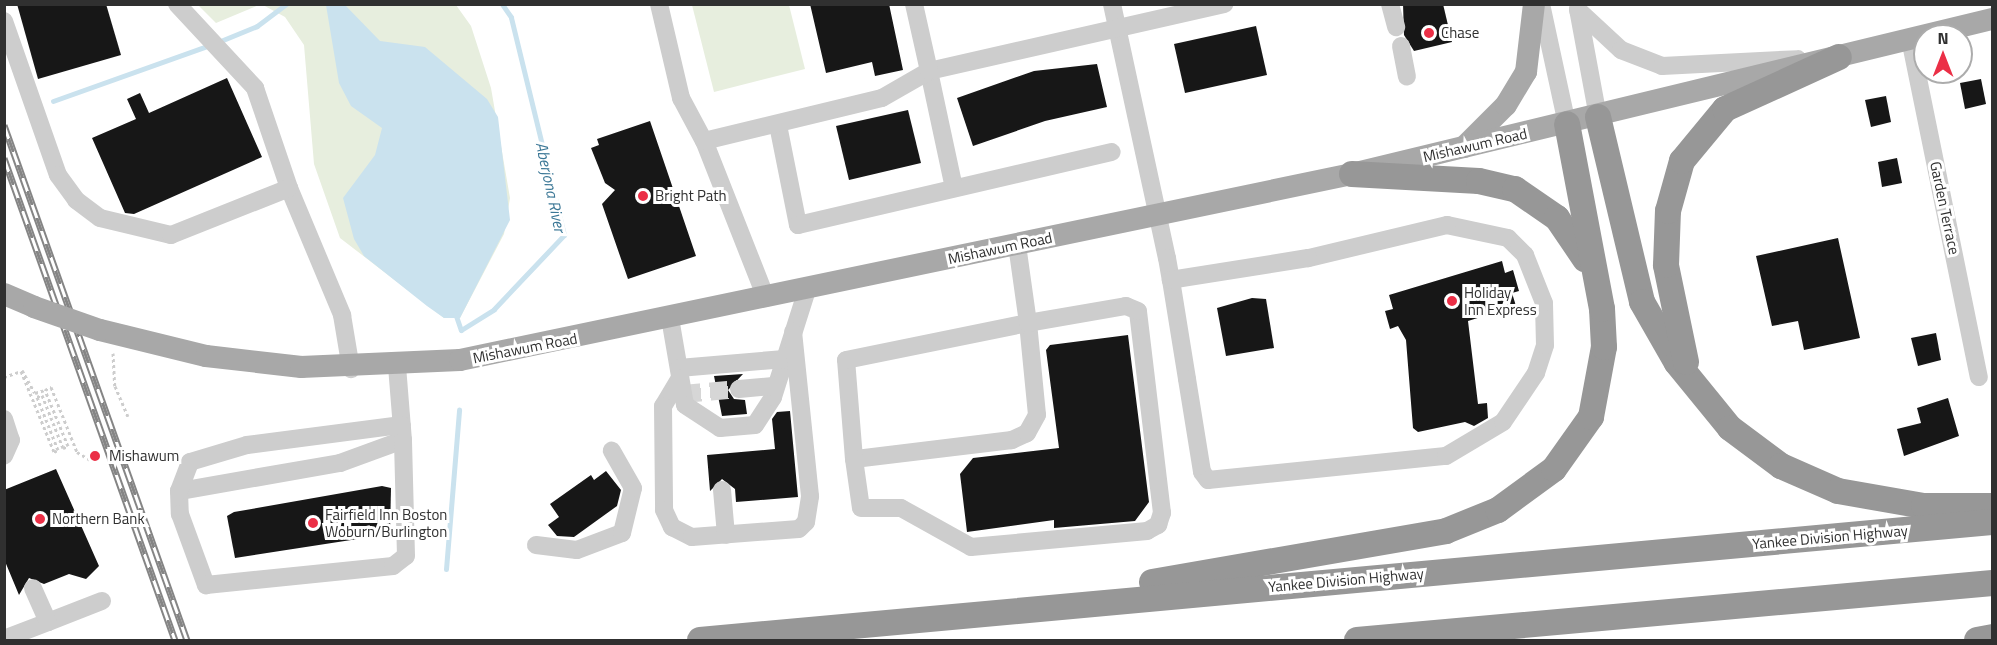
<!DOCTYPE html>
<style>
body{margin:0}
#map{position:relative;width:1997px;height:645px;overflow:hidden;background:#fff;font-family:"Titillium Web",sans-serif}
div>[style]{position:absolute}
.green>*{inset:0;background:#e7eede}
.water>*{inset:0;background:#cae2ee}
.stream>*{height:5px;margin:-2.5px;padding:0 2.5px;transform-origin:2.5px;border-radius:2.5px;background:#cae2ee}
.building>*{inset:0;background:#171717}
.minor-tunnel>*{height:18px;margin-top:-9px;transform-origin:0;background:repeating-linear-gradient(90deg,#d6d6d6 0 18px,transparent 0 27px)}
.path>*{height:3px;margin-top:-1.5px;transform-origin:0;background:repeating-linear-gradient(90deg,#cdcdcd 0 3px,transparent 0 6px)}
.minor>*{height:18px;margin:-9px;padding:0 9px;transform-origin:9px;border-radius:9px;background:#cdcdcd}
.major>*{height:22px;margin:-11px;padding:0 11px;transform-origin:11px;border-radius:11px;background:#a8a8a8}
.highway>*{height:26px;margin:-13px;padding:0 13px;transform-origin:13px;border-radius:13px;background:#979797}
.rail>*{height:7px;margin-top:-3.5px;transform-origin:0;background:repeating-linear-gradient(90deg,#fff 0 14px,#858585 0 28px);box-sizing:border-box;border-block:2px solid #858585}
.major-bridge>*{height:22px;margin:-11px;padding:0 11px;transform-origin:11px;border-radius:11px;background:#a8a8a8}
.dots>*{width:16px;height:16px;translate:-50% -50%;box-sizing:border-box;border:3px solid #fff;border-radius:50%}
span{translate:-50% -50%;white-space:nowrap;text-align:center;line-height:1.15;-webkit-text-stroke:6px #fff;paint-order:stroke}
.poi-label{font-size:15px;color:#303030}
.left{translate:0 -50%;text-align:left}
.street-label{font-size:15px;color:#303030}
.water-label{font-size:16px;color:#3b7796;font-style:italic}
.frame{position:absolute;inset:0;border:6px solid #303030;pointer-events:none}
.north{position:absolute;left:1913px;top:24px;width:60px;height:60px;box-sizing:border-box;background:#fff;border:2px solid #acacac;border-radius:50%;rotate:0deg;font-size:16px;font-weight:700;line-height:24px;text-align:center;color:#303030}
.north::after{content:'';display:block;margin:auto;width:21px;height:27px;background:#eb2f46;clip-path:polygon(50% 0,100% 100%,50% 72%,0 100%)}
</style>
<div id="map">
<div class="green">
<div style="clip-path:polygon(198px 5px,259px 5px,216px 23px)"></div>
<div style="clip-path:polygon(263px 5px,456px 5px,471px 26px,491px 88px,510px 198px,504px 234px,460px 318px,444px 318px,340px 238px,314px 164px,304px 45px,285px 17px)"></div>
<div style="clip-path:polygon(692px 5px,789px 5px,805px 69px,714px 92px)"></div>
</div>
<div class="water">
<div style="clip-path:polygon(326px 5px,345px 5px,380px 41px,425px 47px,487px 99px,498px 117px,510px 220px,460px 318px,444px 318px,427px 306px,364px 256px,354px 239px,343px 198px,375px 155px,382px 128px,351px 106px,339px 83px)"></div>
</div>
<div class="stream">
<div style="left:218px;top:42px;width:42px;rotate:-22.3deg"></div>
<div style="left:257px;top:26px;width:36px;rotate:-37deg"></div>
<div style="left:53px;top:101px;width:167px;rotate:-19.6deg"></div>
<div style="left:455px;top:313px;width:18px;rotate:71deg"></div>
<div style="left:461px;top:330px;width:39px;rotate:-32deg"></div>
<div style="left:494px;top:309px;width:102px;rotate:-46.6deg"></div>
<div style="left:564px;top:235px;width:224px;rotate:-103.7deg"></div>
<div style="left:511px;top:17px;width:16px;rotate:-125deg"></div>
<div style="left:446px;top:569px;width:160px;rotate:-85.3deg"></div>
</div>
<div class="building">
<div style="clip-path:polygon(17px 4px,106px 4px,121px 55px,38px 79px)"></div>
<div style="clip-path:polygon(810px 4px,889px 4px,903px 70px,875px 76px,872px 62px,826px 73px)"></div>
<div style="clip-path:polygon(1403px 4px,1443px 4px,1452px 42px,1414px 51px,1404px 35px)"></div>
<div style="clip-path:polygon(1256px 26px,1267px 75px,1185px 93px,1174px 44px)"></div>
<div style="clip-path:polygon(1097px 64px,1107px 107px,1045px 121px,973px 146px,957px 98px,1034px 71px)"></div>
<div style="clip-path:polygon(227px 78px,262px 157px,134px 214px,125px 213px,92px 138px,136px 119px,127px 99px,140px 93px,149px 113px)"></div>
<div style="clip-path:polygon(1981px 79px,1986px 104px,1965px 109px,1960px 83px)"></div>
<div style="clip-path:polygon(1886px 96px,1891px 122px,1871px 127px,1865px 100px)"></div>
<div style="clip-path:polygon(908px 110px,921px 163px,849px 180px,836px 126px)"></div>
<div style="clip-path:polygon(650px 121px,696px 256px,628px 279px,602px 204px,615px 190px,605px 183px,591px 148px,599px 145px,597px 139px)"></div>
<div style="clip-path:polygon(1897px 158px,1902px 183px,1882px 187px,1878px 162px)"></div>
<div style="clip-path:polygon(1838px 238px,1860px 338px,1804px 350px,1798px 321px,1772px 326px,1756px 256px)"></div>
<div style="clip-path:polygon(1502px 261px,1505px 273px,1513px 270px,1519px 291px,1512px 293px,1516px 306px,1468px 321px,1478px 404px,1487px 403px,1488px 418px,1474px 426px,1465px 422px,1418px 432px,1413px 428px,1406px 340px,1398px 326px,1390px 329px,1385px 311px,1393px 309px,1389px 295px)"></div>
<div style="clip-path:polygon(1252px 298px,1266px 299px,1274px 348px,1226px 356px,1217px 308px)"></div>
<div style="clip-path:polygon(1936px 333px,1941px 360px,1918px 366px,1911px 338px)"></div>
<div style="clip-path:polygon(1128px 335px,1149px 502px,1135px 521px,1054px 528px,1054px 520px,967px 532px,960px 474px,973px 458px,1059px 448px,1046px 350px,1050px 345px)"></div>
<div style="clip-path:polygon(743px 374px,728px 390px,734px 399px,745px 400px,747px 414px,722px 416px,714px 376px)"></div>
<div style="clip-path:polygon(1948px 398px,1959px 436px,1904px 456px,1897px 429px,1921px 423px,1917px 408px)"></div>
<div style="clip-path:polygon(790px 411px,798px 497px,736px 502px,735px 489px,722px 479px,710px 491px,707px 455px,775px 449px,772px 419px,777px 412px)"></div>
<div style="clip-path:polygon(56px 469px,99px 566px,86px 579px,69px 574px,44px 584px,29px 578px,19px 595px,4px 559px,4px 490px)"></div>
<div style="clip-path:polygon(606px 471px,621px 490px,617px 506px,574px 537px,557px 536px,548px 525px,559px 517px,550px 504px,591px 475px,594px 480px)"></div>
<div style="clip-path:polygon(382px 486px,391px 488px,390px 534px,235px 558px,227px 516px,234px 512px)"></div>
</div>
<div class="minor-tunnel">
<div style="left:683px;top:394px;width:56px;rotate:-5.1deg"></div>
</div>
<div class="path">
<div style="left:113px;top:353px;width:33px;rotate:87deg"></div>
<div style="left:115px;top:386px;width:33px;rotate:67deg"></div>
<div style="left:22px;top:370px;width:26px;rotate:61deg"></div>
<div style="left:35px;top:393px;width:10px;rotate:-17deg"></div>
<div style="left:4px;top:377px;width:18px;rotate:-19deg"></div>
<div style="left:21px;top:371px;width:87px;rotate:67.8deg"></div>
<div style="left:54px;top:452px;width:4px;rotate:-27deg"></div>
<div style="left:58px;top:450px;width:57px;rotate:-111.6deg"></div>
<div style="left:37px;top:397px;width:5px;rotate:-22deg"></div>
<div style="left:42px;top:395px;width:57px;rotate:68.4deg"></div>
<div style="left:63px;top:448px;width:5px;rotate:-22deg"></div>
<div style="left:68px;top:446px;width:61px;rotate:-112.3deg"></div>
<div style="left:45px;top:390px;width:7px;rotate:-27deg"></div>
<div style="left:51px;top:387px;width:70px;rotate:68.2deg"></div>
<div style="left:77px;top:452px;width:17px;rotate:31deg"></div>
</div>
<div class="minor">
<div style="left:177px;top:4px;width:115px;rotate:47.1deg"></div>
<div style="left:255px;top:88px;width:106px;rotate:71.2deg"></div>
<div style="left:289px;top:188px;width:138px;rotate:67.3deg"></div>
<div style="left:342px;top:315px;width:55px;rotate:80.5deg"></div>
<div style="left:659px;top:4px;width:97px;rotate:76.8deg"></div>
<div style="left:681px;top:98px;width:49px;rotate:61.9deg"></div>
<div style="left:1112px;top:4px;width:260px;rotate:77.8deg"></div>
<div style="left:1167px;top:258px;width:22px;rotate:80deg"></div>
<div style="left:1171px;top:280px;width:100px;rotate:80.8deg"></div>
<div style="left:1187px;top:379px;width:94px;rotate:80.8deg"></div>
<div style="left:1202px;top:472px;width:10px;rotate:53deg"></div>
<div style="left:1208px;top:480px;width:239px;rotate:-5.8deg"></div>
<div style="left:1446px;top:456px;width:66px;rotate:-30.8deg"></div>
<div style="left:1503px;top:422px;width:59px;rotate:-56deg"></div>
<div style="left:1536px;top:373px;width:29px;rotate:-72deg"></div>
<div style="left:1545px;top:345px;width:42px;rotate:-91.4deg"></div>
<div style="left:1544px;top:303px;width:52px;rotate:-111.6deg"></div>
<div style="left:1525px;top:255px;width:24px;rotate:-135deg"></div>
<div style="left:1508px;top:238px;width:62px;rotate:-168deg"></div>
<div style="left:1447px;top:225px;width:143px;rotate:166.6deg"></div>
<div style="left:1308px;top:258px;width:139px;rotate:170.9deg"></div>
<div style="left:1390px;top:4px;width:24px;rotate:75deg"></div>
<div style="left:1541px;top:4px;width:123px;rotate:77.8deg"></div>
<div style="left:1578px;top:9px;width:110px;rotate:79.5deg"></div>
<div style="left:1578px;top:10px;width:59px;rotate:42.9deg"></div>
<div style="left:1621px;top:50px;width:44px;rotate:21.3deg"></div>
<div style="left:1662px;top:66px;width:136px;rotate:-2.9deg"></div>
<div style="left:4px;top:21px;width:163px;rotate:70.7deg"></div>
<div style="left:58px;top:175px;width:31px;rotate:54deg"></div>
<div style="left:76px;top:200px;width:30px;rotate:37deg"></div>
<div style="left:100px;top:218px;width:73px;rotate:13.5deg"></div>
<div style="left:171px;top:235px;width:127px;rotate:-21.7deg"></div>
<div style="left:1910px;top:39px;width:345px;rotate:78.5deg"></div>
<div style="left:1401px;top:46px;width:31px;rotate:79deg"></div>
<div style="left:778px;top:125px;width:102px;rotate:78.7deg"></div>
<div style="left:798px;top:225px;width:322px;rotate:-13.1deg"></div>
<div style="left:954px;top:188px;width:120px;rotate:-102.1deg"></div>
<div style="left:929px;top:71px;width:303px;rotate:-12.8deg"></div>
<div style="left:766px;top:298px;width:169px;rotate:-111.5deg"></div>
<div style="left:704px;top:141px;width:183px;rotate:-13.6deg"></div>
<div style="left:882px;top:98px;width:54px;rotate:-29.9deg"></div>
<div style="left:929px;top:71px;width:69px;rotate:-102.6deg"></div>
<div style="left:670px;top:318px;width:88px;rotate:80.2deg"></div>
<div style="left:685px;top:405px;width:42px;rotate:33.3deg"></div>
<div style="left:720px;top:428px;width:35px;rotate:-5deg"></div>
<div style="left:755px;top:425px;width:33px;rotate:-57deg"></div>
<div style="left:773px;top:397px;width:112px;rotate:-72.4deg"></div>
<div style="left:1028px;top:323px;width:92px;rotate:84.4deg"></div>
<div style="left:1037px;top:415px;width:21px;rotate:119deg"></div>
<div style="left:1027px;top:433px;width:17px;rotate:155deg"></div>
<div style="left:1012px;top:440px;width:159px;rotate:173.1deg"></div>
<div style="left:854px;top:459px;width:99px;rotate:-94.6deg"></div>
<div style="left:846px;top:360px;width:186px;rotate:-11.5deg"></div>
<div style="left:397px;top:366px;width:74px;rotate:85.4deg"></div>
<div style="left:403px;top:440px;width:67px;rotate:159.9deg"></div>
<div style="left:340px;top:463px;width:163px;rotate:170.1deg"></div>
<div style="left:179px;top:491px;width:23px;rotate:88deg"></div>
<div style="left:180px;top:514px;width:76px;rotate:69.9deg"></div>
<div style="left:206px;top:585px;width:188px;rotate:-5.8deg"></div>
<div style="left:393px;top:566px;width:16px;rotate:-38deg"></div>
<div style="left:406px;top:556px;width:116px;rotate:-91.5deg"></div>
<div style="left:679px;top:368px;width:106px;rotate:-4.9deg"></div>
<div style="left:680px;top:378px;width:33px;rotate:121deg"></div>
<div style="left:663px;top:406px;width:104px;rotate:89.4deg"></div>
<div style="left:664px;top:510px;width:19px;rotate:65deg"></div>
<div style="left:672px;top:527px;width:22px;rotate:27deg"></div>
<div style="left:692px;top:537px;width:107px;rotate:-4.3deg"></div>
<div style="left:799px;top:529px;width:10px;rotate:-45deg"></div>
<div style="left:806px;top:522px;width:26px;rotate:-81deg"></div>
<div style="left:810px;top:496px;width:165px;rotate:-95.9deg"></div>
<div style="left:739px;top:389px;width:37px;rotate:-5deg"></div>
<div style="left:4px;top:419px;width:22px;rotate:72deg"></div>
<div style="left:11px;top:440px;width:17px;rotate:114deg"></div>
<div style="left:854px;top:459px;width:49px;rotate:81.9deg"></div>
<div style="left:861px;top:508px;width:40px"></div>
<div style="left:901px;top:508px;width:80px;rotate:29.1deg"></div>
<div style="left:971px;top:547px;width:177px;rotate:-5.2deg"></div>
<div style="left:1147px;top:531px;width:13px;rotate:-29deg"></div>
<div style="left:1158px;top:525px;width:13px;rotate:-72deg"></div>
<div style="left:1162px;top:513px;width:203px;rotate:-96.8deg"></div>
<div style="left:1138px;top:311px;width:13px;rotate:-157deg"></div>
<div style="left:1126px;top:306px;width:99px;rotate:170.2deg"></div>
<div style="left:1028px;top:323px;width:79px;rotate:-98deg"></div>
<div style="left:722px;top:490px;width:45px;rotate:84.9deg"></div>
<div style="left:179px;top:491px;width:31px;rotate:-69deg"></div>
<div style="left:190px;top:462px;width:59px;rotate:-16.6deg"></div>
<div style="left:247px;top:445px;width:156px;rotate:-7.4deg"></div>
<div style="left:536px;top:545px;width:41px;rotate:7deg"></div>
<div style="left:577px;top:550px;width:48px;rotate:-20.7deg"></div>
<div style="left:622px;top:533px;width:46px;rotate:-76.3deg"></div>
<div style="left:633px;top:488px;width:43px;rotate:-119.6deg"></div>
<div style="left:48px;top:622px;width:58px;rotate:-21.3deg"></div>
<div style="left:4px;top:639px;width:47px;rotate:-21.1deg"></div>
<div style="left:48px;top:622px;width:37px;rotate:-114deg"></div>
</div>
<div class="major">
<div style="left:1464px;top:147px;width:59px;rotate:-45deg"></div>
<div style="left:1506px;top:105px;width:39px;rotate:-59deg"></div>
<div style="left:1526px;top:72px;width:68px;rotate:-83.3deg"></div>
<div style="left:4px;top:294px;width:33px;rotate:23deg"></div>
<div style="left:100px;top:330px;width:109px;rotate:13.8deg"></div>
<div style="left:206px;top:356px;width:96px;rotate:6.6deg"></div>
<div style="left:301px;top:367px;width:159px;rotate:-2.5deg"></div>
<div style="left:460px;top:360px;width:911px;rotate:-11.78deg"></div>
<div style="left:1352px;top:174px;width:659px;rotate:-13.61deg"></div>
</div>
<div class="highway">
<div style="left:1598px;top:117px;width:190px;rotate:76.6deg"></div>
<div style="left:1642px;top:302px;width:70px;rotate:60.2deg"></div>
<div style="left:1677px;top:363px;width:84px;rotate:50.8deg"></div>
<div style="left:1730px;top:428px;width:64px;rotate:36.7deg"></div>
<div style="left:1781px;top:466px;width:62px;rotate:23.7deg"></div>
<div style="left:1838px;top:491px;width:87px;rotate:9.9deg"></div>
<div style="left:1924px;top:506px;width:68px"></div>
<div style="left:1352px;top:174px;width:127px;rotate:3.2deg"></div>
<div style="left:1479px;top:181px;width:37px;rotate:13deg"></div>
<div style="left:1515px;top:189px;width:51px;rotate:34.6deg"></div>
<div style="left:1557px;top:218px;width:50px;rotate:55.7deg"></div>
<div style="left:1686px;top:362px;width:99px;rotate:-101.7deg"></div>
<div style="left:1666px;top:265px;width:54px;rotate:-87.9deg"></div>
<div style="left:1668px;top:211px;width:52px;rotate:-74.4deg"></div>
<div style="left:1682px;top:161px;width:67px;rotate:-50.4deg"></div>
<div style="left:1725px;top:109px;width:125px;rotate:-24.5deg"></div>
<div style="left:1152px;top:582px;width:298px;rotate:-9.8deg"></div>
<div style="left:1446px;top:531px;width:56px;rotate:-22deg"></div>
<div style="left:1498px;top:510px;width:69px;rotate:-36.2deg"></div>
<div style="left:1554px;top:469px;width:64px;rotate:-54.6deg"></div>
<div style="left:1591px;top:417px;width:71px;rotate:-79.5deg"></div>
<div style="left:1604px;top:347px;width:38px;rotate:-93deg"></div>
<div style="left:1602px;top:309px;width:188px;rotate:-100.7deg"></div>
<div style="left:700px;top:640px;width:1297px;rotate:-5.22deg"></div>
<div style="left:1357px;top:640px;width:638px;rotate:-5.13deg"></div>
<div style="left:1977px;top:640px;width:15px;rotate:-11deg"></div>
</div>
<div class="rail">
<div style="left:4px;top:125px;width:547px;rotate:70.44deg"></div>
<div style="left:4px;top:158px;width:511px;rotate:70.47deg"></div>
</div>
<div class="major-bridge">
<div style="left:34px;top:307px;width:70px;rotate:19.2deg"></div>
</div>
<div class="dots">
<div style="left:1429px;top:33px;background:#eb2f46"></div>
<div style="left:643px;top:196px;background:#eb2f46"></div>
<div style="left:1452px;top:301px;background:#eb2f46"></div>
<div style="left:95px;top:456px;background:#eb2f46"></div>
<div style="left:40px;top:519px;background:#eb2f46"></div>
<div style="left:313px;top:523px;background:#eb2f46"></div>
</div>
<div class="poi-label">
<span class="left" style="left:1441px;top:33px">Chase</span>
<span class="left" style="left:655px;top:196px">Bright Path</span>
<span class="left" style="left:1464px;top:301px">Holiday<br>Inn Express</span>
<span class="left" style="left:109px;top:456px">Mishawum</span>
<span class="left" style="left:325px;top:523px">Fairfield Inn Boston<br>Woburn/Burlington</span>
<span class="left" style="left:52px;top:519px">Northern Bank</span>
</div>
<div class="street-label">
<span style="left:1475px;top:145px;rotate:-13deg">Mishawum Road</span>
<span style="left:1945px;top:208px;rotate:78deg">Garden Terrace</span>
<span style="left:1000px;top:248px;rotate:-12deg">Mishawum Road</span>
<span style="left:525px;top:348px;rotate:-11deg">Mishawum Road</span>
<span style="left:1830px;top:537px;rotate:-5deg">Yankee Division Highway</span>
<span style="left:1346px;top:580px;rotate:-5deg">Yankee Division Highway</span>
</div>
<div class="water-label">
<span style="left:551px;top:187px;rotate:78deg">Aberjona River</span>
</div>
<div class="frame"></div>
<div class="north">N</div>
</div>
